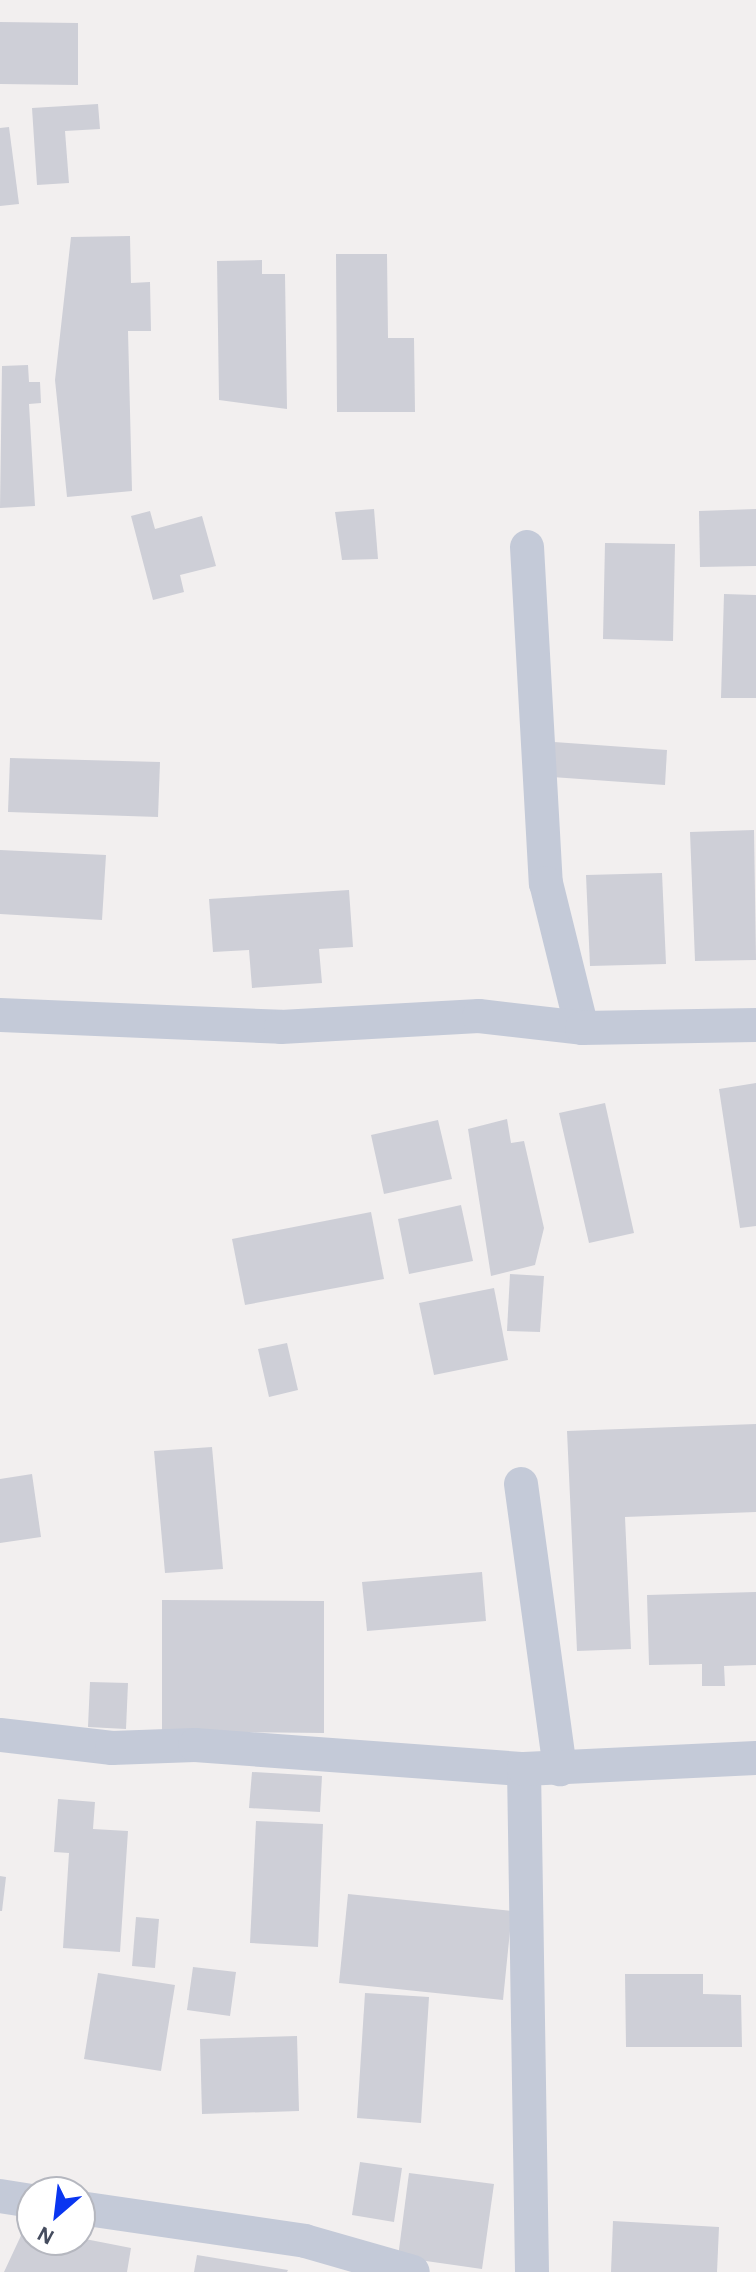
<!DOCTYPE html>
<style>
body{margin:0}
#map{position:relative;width:756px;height:2272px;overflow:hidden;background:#f2efef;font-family:"Alegreya Sans",sans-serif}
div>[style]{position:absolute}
.building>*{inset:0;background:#cecfd7}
.street>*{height:34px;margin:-17px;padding:0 17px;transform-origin:17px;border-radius:17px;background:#c4cad8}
span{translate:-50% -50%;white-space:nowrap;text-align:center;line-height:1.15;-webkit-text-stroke:7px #fff;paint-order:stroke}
.north{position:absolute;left:16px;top:2176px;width:80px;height:80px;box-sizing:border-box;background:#fff;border:2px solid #b5b7bf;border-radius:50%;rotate:208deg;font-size:22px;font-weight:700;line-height:32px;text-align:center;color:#454c5e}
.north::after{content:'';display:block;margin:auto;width:28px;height:36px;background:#0a36f1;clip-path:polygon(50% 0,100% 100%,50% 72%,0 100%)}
</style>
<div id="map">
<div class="building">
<div style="clip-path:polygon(0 22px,78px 23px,78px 85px,0 84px)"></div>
<div style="clip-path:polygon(98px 104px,100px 129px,65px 131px,69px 183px,37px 185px,32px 108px)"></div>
<div style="clip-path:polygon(9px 127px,19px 204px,0 206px,0 128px)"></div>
<div style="clip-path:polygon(130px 236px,131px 283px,150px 282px,151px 331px,128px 331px,132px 491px,67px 497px,55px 380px,71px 237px)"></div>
<div style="clip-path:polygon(336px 254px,387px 254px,388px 338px,414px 338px,415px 412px,337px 412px)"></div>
<div style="clip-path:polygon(262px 260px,262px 274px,285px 274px,287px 409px,219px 400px,217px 261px)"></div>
<div style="clip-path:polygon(28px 365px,29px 382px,40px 382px,41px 403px,29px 404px,35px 506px,0 508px,2px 366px)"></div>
<div style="clip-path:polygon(374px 509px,378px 559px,342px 560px,335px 512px)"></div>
<div style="clip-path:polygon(756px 509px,756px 566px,700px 567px,699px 511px)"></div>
<div style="clip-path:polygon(150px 511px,155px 529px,202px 516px,216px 566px,180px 575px,184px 592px,153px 600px,131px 516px)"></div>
<div style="clip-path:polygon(605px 543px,675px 544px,673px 641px,603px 639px)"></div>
<div style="clip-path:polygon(724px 594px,756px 595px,756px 698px,721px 698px)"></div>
<div style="clip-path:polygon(554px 742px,667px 750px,665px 785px,552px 777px)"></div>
<div style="clip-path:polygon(10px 758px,160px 762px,158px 817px,8px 812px)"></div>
<div style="clip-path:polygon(754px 830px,756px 960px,695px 961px,690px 832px)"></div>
<div style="clip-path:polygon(0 850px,106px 855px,102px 920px,0 914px)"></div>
<div style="clip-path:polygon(662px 873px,666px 964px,590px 966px,586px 875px)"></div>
<div style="clip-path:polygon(349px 890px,353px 947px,319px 949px,322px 983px,252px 988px,249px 950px,213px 952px,209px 899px)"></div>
<div style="clip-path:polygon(756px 1083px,756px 1226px,740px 1228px,719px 1089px)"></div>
<div style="clip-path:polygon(605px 1103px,634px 1233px,589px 1243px,559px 1113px)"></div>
<div style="clip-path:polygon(507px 1119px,511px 1143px,524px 1141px,544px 1228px,535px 1265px,491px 1276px,468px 1129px)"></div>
<div style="clip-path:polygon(438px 1120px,452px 1179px,384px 1194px,371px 1135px)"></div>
<div style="clip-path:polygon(461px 1205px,473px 1261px,409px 1274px,398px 1219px)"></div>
<div style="clip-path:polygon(371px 1212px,384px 1279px,245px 1305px,232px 1239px)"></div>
<div style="clip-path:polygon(510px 1274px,544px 1276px,540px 1332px,507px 1331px)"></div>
<div style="clip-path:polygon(494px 1288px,508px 1360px,434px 1375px,419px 1303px)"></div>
<div style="clip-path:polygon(287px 1343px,298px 1390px,269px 1397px,258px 1349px)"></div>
<div style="clip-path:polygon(756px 1424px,756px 1512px,625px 1517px,631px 1649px,577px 1651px,567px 1431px)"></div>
<div style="clip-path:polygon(212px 1447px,223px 1569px,165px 1573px,154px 1451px)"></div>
<div style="clip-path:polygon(32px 1474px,41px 1537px,0 1543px,0 1479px)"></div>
<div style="clip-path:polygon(482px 1572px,486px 1621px,367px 1631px,362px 1582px)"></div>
<div style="clip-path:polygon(756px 1592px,756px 1665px,724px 1666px,725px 1686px,702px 1686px,702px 1664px,649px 1665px,647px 1595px)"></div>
<div style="clip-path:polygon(162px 1600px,324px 1601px,324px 1733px,162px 1731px)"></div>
<div style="clip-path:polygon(90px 1682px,128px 1683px,126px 1729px,88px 1727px)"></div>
<div style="clip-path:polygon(252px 1772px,322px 1776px,320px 1812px,249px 1808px)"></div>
<div style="clip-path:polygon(58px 1799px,95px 1802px,93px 1829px,128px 1831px,120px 1952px,63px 1948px,69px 1853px,54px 1852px)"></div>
<div style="clip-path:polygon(256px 1821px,323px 1824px,318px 1947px,250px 1943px)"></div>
<div style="clip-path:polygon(0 1876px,6px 1877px,2px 1911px,0 1911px)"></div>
<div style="clip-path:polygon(348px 1894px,512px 1911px,503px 2000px,339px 1983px)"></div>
<div style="clip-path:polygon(136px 1917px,159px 1919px,155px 1968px,132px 1966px)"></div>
<div style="clip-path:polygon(193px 1967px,236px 1972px,230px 2016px,187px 2010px)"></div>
<div style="clip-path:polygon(98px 1973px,175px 1985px,161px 2071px,84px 2059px)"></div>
<div style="clip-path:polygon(625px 1974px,703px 1974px,703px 1994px,741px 1995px,742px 2047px,626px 2047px)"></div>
<div style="clip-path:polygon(365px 1993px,429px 1997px,421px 2123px,357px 2118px)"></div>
<div style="clip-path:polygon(297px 2036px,299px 2111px,202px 2114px,200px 2039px)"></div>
<div style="clip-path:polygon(360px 2162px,402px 2168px,394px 2222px,352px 2215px)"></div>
<div style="clip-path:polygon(409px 2173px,494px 2184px,482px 2269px,398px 2257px)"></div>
<div style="clip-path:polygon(613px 2221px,719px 2227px,717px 2272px,611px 2272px)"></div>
<div style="clip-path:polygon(25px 2227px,32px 2240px,80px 2238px,131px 2248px,127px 2272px,4px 2272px)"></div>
<div style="clip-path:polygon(197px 2255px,288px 2270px,287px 2272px,194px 2272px)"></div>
</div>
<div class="street">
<div style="left:527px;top:547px;width:337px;rotate:86.8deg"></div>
<div style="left:546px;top:883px;width:149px;rotate:76.1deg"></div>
<div style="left:0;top:1015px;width:281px;rotate:2.4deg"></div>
<div style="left:281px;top:1027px;width:198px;rotate:-3.2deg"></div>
<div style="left:479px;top:1016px;width:104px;rotate:6.6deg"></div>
<div style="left:582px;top:1028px;width:174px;rotate:-1deg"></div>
<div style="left:521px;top:1484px;width:288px;rotate:82.2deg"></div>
<div style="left:0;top:1735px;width:113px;rotate:6.6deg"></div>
<div style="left:112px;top:1748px;width:83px;rotate:-2.1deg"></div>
<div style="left:195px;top:1745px;width:330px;rotate:4.2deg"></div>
<div style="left:0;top:2196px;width:32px;rotate:9deg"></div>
<div style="left:80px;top:2208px;width:227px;rotate:8.3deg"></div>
<div style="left:305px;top:2241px;width:112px;rotate:16deg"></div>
<div style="left:532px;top:2272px;width:503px;rotate:-90.91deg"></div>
<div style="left:524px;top:1769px;width:232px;rotate:-2.7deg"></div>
</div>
<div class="north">N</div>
</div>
